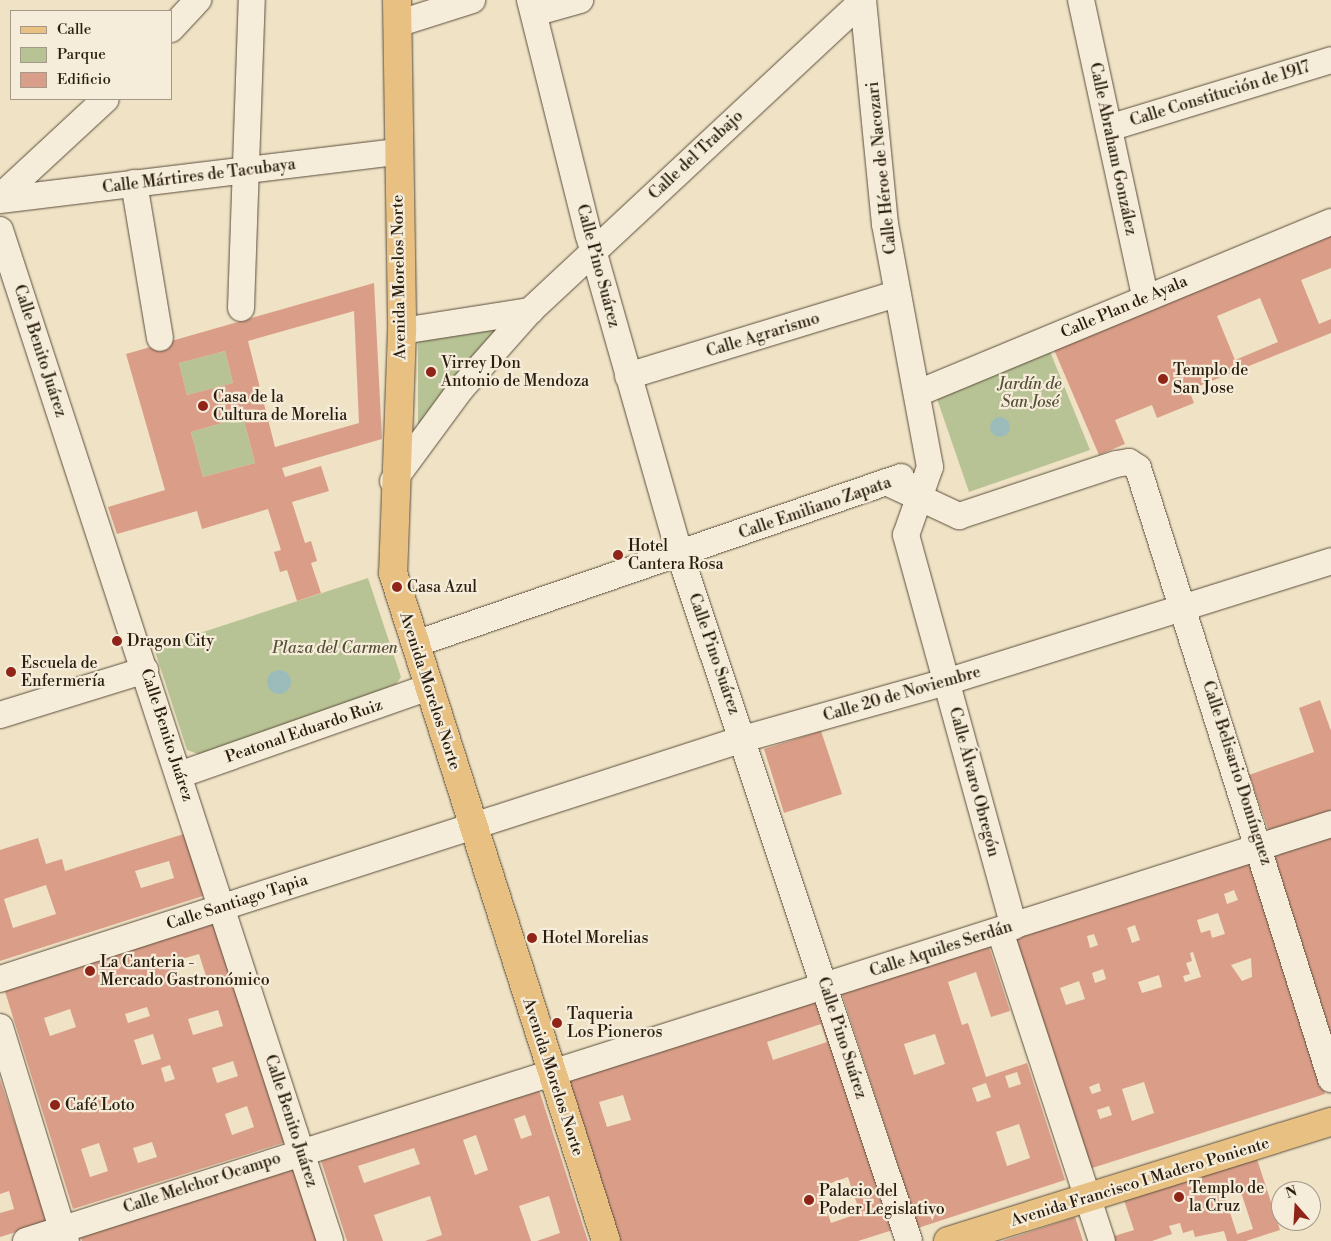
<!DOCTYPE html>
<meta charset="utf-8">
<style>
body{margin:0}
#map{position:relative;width:1331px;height:1241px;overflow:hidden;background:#efe2c5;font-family:"Libre Bodoni",serif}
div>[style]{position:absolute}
.green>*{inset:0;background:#b8c395}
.water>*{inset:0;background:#9cbcbb}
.round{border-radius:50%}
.building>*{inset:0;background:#da9e88}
.roads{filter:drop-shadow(0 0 1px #5b4e3c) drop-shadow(0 0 1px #5b4e3c)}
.minor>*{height:26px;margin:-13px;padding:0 13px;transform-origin:13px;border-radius:13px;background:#f5ecd9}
.major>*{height:28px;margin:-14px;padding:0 14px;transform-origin:14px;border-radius:14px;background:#e8c182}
.dots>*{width:14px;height:14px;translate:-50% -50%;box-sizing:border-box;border:2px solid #f5ecd9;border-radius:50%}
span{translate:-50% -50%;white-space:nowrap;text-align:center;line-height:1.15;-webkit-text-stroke:4.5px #f5ecd9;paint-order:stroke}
.street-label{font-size:16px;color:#2a1d0e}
.poi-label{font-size:16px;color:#2a1d0e}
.left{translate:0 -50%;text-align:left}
.park-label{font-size:16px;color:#554f36;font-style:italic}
.legend{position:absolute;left:10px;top:10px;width:162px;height:90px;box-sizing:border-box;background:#f5ecd9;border:1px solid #a49988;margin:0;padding:6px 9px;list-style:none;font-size:15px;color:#2a1d0e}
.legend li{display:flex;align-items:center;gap:10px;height:25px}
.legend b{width:25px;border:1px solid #a49988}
.north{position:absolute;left:1271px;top:1181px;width:50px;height:50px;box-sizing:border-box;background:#f5ecd9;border:1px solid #a49988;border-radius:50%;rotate:341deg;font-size:14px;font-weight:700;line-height:20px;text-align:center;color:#2a1d0e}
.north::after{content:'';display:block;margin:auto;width:18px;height:22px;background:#8f2418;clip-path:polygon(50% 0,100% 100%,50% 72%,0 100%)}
</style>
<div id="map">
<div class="green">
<div style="clip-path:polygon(506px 328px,418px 432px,418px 339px)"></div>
<div style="clip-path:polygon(1049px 349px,1090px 450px,969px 492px,935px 393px)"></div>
<div style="clip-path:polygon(225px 351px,233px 383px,187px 395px,179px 363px)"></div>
<div style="clip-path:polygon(243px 417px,255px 463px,203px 477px,191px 432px)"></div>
<div style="clip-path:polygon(368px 578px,401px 677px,389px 695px,207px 757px,187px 750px,154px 648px)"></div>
</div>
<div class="water">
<div class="round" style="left:990px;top:417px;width:20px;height:20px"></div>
<div class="round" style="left:267px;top:670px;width:24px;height:24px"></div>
</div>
<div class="building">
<div style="clip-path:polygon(evenodd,1331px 233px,1331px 268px,1301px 280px,1319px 324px,1331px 319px,1331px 333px,1189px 390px,1194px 403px,1157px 418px,1152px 405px,1115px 420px,1125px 444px,1099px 455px,1052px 345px,1331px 233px,1260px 298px,1278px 342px,1235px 360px,1217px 316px,1260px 298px)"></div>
<div style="clip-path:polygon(evenodd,374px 283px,382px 439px,282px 468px,285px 477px,321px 466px,329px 491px,292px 502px,305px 543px,311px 541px,317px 561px,311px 563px,321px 593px,297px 601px,287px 570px,280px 572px,274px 552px,281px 550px,268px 509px,202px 529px,197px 511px,117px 534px,108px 507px,165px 490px,126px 354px,374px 283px,354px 311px,359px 423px,275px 447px,248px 341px,354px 311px,374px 283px,225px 351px,233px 383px,187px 395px,179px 363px,225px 351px,374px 283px,243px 417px,255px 463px,203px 477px,191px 432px,243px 417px)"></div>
<div style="clip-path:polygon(1320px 700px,1331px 731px,1331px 810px,1269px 832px,1249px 775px,1314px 752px,1299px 708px)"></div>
<div style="clip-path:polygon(821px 731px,842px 794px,784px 813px,764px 749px)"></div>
<div style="clip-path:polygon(evenodd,187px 833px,206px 895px,0 961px,0 850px,38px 838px,46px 864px,62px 859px,65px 871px,187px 833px,169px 861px,174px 878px,141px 888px,135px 871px,169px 861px,187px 833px,46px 885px,56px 914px,13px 928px,4px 899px,46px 885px)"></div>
<div style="clip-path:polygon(1331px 835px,1331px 1043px,1270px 855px)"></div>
<div style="clip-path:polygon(evenodd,1249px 861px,1325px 1094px,1089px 1169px,1015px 938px,1249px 861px,1234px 890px,1238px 900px,1227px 904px,1224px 894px,1234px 890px,1249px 861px,1218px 913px,1225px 934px,1212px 938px,1210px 930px,1201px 933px,1197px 920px,1218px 913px,1249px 861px,1135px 925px,1140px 940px,1132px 943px,1127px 928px,1135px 925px,1249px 861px,1094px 934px,1098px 945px,1090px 948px,1087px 936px,1094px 934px,1249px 861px,1193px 952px,1201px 977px,1185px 982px,1183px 976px,1190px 974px,1186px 963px,1192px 961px,1190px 953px,1193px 952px,1249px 861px,1251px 958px,1252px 977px,1242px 981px,1231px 965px,1251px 958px,1249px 861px,1103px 969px,1106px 979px,1095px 983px,1092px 973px,1103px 969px,1249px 861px,1159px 975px,1162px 987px,1142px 993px,1138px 982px,1159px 975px,1249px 861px,1079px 981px,1085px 999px,1066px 1005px,1060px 988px,1079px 981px,1249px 861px,1144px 1082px,1154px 1113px,1132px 1121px,1122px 1089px,1144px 1082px,1249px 861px,1099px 1083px,1101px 1091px,1092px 1094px,1089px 1087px,1099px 1083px,1249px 861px,1109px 1106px,1112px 1115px,1100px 1119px,1097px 1110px,1109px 1106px)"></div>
<div style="clip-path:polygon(evenodd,215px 915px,286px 1142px,73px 1209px,2px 982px,215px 915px,199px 954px,206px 976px,182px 983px,175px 961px,199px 954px,215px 915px,147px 1007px,150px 1016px,128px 1023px,125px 1014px,147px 1007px,215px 915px,70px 1009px,76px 1027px,50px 1036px,44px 1018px,70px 1009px,215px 915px,218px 1010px,223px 1026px,193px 1035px,188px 1019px,218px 1010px,215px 915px,153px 1034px,161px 1059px,142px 1065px,134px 1040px,153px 1034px,215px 915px,233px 1061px,238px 1076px,217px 1083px,212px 1068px,233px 1061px,215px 915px,170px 1065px,175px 1079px,165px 1082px,161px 1068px,170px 1065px,215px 915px,247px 1106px,254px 1127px,232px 1135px,225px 1114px,247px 1106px,215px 915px,152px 1142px,157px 1157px,138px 1163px,133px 1148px,152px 1142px,215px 915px,99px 1143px,108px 1171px,90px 1177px,81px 1149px,99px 1143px)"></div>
<div style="clip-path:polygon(evenodd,988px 943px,1010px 1011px,991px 1017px,976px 972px,948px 982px,962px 1025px,968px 1023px,986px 1077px,1027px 1063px,1065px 1180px,918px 1228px,841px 991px,988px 943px,935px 1034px,945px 1064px,914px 1075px,904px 1044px,935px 1034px,988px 943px,1017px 1072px,1021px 1084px,1009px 1088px,1005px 1076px,1017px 1072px,988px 943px,986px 1083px,991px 1097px,977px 1102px,972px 1088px,986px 1083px,988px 943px,1019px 1124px,1030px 1158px,1007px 1166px,996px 1132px,1019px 1124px)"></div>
<div style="clip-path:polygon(evenodd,817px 999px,893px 1230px,858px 1241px,615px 1241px,563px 1082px,817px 999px,821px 1024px,827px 1042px,773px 1060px,767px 1042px,821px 1024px,817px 999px,623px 1095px,631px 1120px,607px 1127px,599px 1102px,623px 1095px,817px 999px,848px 1177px,860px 1213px,831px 1223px,819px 1187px,848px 1177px)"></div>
<div style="clip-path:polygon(0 1079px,48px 1222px,0 1237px,0 1213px,14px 1209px,9px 1191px,0 1194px)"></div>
<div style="clip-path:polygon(evenodd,539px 1090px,588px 1241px,537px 1241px,560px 1233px,549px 1196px,519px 1206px,531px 1241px,425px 1241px,442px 1235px,430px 1196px,374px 1215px,383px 1241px,347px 1241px,321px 1161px,539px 1090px,525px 1115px,532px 1135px,521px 1139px,514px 1119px,525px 1115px,539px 1090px,476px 1135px,488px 1170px,475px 1175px,463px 1140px,476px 1135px,539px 1090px,414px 1148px,420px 1164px,364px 1183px,358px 1166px,414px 1148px)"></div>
<div style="clip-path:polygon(evenodd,1256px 1156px,1280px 1230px,1246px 1241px,1227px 1241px,1224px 1231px,1195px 1237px,1193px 1230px,1183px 1233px,1180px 1223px,1169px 1226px,1172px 1234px,1152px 1241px,1112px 1241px,1111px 1237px,1134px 1230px,1124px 1200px,1256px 1156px,1240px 1189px,1253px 1229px,1237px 1234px,1224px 1194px,1240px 1189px)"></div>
<div style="clip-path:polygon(294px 1165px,319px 1241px,82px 1241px,79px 1234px)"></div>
<div style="clip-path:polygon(1075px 1217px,1083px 1241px,1002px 1241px)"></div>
</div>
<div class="roads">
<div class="minor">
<div style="left:530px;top:0;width:243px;rotate:76deg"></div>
<div style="left:589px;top:236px;width:332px;rotate:74.1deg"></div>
<div style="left:680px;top:555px;width:723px;rotate:71.54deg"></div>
<div style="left:863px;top:0;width:225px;rotate:84.4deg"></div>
<div style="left:885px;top:224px;width:247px;rotate:79.5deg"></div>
<div style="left:930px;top:467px;width:72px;rotate:109.4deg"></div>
<div style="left:906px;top:535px;width:406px;rotate:74.6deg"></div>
<div style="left:1081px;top:0;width:304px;rotate:77.8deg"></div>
<div style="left:534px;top:13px;width:48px;rotate:-15.8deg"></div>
<div style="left:397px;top:24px;width:79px;rotate:-17.7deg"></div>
<div style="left:171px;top:29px;width:40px;rotate:-47deg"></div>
<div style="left:1109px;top:128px;width:232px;rotate:-17deg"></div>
<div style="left:134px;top:183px;width:157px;rotate:80.5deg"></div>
<div style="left:0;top:197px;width:144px;rotate:-42.8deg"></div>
<div style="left:0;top:200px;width:400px;rotate:-6.9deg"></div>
<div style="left:0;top:230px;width:1063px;rotate:71.92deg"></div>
<div style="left:241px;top:308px;width:308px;rotate:-88deg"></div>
<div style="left:402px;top:331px;width:130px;rotate:-8.9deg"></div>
<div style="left:628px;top:376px;width:281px;rotate:-17deg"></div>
<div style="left:918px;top:393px;width:447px;rotate:-22.5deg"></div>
<div style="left:393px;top:481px;width:113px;rotate:-53.6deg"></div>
<div style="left:460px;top:390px;width:106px;rotate:-48.5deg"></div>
<div style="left:530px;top:311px;width:455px;rotate:-43deg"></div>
<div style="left:886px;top:482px;width:81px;rotate:25deg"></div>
<div style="left:959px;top:516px;width:165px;rotate:-18.3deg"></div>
<div style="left:1116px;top:464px;width:13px;rotate:-9deg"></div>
<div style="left:1129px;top:462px;width:11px;rotate:34deg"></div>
<div style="left:1138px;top:468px;width:641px;rotate:72.47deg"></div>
<div style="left:415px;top:644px;width:514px;rotate:-18.96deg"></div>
<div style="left:0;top:715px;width:152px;rotate:-17.2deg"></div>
<div style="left:179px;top:775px;width:265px;rotate:-19.4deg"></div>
<div style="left:1000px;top:931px;width:326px;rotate:71.8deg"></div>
<div style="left:0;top:979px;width:781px;rotate:-17.9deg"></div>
<div style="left:743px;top:739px;width:211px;rotate:-15.7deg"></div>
<div style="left:946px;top:682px;width:404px;rotate:-17.4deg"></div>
<div style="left:0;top:1027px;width:224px;rotate:72.9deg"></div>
<div style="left:26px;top:1241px;width:1370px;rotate:-17.72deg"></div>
</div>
<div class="major">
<div style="left:397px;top:0;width:331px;rotate:89.1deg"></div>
<div style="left:402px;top:331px;width:242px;rotate:92.1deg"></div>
<div style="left:393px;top:573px;width:701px;rotate:72.31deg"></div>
<div style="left:948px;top:1241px;width:401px;rotate:-17.3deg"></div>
</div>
</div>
<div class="dots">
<div style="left:431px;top:372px;background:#8f2418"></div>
<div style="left:1163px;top:379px;background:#8f2418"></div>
<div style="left:203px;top:406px;background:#8f2418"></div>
<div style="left:618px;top:555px;background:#8f2418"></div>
<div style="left:397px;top:587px;background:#8f2418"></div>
<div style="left:117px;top:641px;background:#8f2418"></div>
<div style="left:11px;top:672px;background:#8f2418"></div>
<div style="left:532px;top:938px;background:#8f2418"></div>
<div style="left:90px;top:971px;background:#8f2418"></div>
<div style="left:557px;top:1023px;background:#8f2418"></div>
<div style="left:55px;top:1105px;background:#8f2418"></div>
<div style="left:1179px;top:1197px;background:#8f2418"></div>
<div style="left:809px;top:1200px;background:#8f2418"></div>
</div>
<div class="street-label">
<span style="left:1220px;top:94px;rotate:-17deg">Calle Constitución de 1917</span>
<span style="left:1113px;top:149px;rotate:78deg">Calle Abraham González</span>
<span style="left:696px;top:155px;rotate:-43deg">Calle del Trabajo</span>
<span style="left:882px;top:168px;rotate:-96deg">Calle Héroe de Nacozari</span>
<span style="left:199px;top:176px;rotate:-7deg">Calle Mártires de Tacubaya</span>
<span style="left:598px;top:266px;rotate:75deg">Calle Pino Suárez</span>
<span style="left:399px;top:277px;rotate:-91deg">Avenida Morelos Norte</span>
<span style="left:1124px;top:307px;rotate:-23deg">Calle Plan de Ayala</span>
<span style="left:763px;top:335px;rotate:-17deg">Calle Agrarismo</span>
<span style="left:40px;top:351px;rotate:72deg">Calle Benito Juárez</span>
<span style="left:815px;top:508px;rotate:-19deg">Calle Emiliano Zapata</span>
<span style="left:714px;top:654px;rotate:71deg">Calle Pino Suárez</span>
<span style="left:430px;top:691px;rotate:72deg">Avenida Morelos Norte</span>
<span style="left:902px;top:694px;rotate:-16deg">Calle 20 de Noviembre</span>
<span style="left:304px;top:731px;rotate:-19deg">Peatonal Eduardo Ruiz</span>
<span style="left:167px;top:735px;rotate:72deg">Calle Benito Juárez</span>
<span style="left:1237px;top:773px;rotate:72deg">Calle Belisario Domínguez</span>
<span style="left:974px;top:782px;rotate:75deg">Calle Álvaro Obregón</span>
<span style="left:237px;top:902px;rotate:-18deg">Calle Santiago Tapia</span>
<span style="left:941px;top:949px;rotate:-18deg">Calle Aquiles Serdán</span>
<span style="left:842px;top:1038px;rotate:72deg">Calle Pino Suárez</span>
<span style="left:553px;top:1077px;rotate:72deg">Avenida Morelos Norte</span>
<span style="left:291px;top:1121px;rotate:72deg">Calle Benito Juárez</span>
<span style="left:1140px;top:1182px;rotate:-17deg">Avenida Francisco I Madero Poniente</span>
<span style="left:202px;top:1183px;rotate:-18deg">Calle Melchor Ocampo</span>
</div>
<div class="poi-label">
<span class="left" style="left:441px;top:372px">Virrey Don<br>Antonio de Mendoza</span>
<span class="left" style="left:1173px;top:379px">Templo de<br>San Jose</span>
<span class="left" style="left:213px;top:406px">Casa de la<br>Cultura de Morelia</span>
<span class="left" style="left:628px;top:555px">Hotel<br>Cantera Rosa</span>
<span class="left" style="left:407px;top:587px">Casa Azul</span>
<span class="left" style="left:127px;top:641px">Dragon City</span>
<span class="left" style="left:21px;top:672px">Escuela de<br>Enfermería</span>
<span class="left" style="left:542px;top:938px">Hotel Morelias</span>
<span class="left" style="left:100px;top:971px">La Canteria -<br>Mercado Gastronómico</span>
<span class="left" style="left:567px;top:1023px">Taqueria<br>Los Pioneros</span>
<span class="left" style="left:65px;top:1105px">Café Loto</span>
<span class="left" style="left:1189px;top:1197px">Templo de<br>la Cruz</span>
<span class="left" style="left:819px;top:1200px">Palacio del<br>Poder Legislativo</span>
</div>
<div class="park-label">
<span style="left:1030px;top:393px">Jardín de<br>San José</span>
<span style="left:335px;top:648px">Plaza del Carmen</span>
</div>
<ul class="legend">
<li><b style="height:6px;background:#e8c182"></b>Calle</li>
<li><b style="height:14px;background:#b8c395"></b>Parque</li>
<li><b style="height:14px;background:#da9e88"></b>Edificio</li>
</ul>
<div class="north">N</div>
</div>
